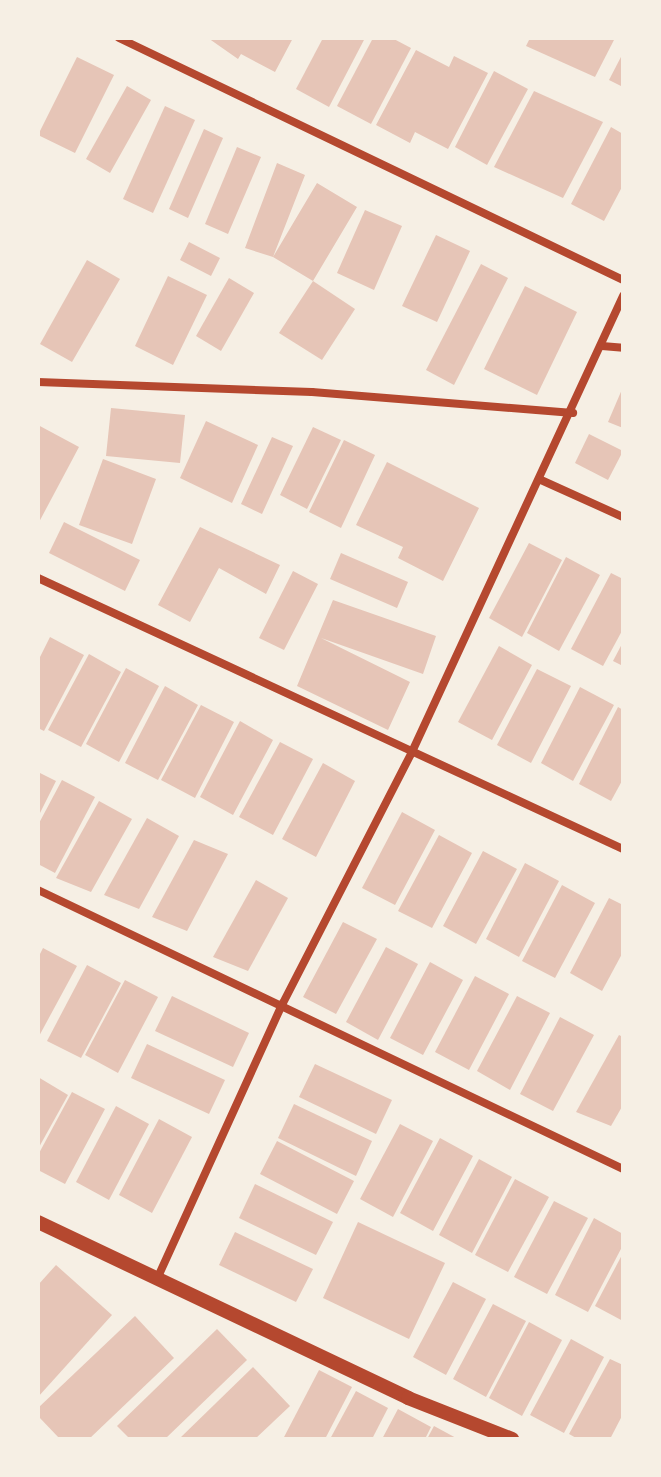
<!DOCTYPE html>
<style>
body{margin:0}
#map{position:relative;width:661px;height:1477px;overflow:hidden;background:#f6efe4;font-family:"Golos Text",sans-serif}
div>[style]{position:absolute}
.building>*{inset:0;background:#e6c5b7}
.minor>*{height:8px;margin:-4px;padding:0 4px;transform-origin:4px;border-radius:4px;background:#b5482f}
.tertiary>*{height:14px;margin:-7px;padding:0 7px;transform-origin:7px;border-radius:7px;background:#b5482f}
span{translate:-50% -50%;white-space:nowrap;text-align:center;line-height:1.15;-webkit-text-stroke:6px #f6efe4;paint-order:stroke}
.frame{position:absolute;inset:0;border:40px solid #f6efe4;pointer-events:none}
</style>
<div id="map">
<div class="building">
<div style="clip-path:polygon(208px 38px,293px 38px,275px 72px,241px 54px,238px 59px)"></div>
<div style="clip-path:polygon(323px 38px,365px 38px,329px 107px,296px 89px)"></div>
<div style="clip-path:polygon(373px 38px,392px 38px,411px 48px,371px 124px,337px 106px)"></div>
<div style="clip-path:polygon(530px 38px,615px 38px,595px 77px,526px 46px)"></div>
<div style="clip-path:polygon(416px 50px,449px 67px,454px 56px,488px 73px,448px 149px,415px 132px,410px 143px,376px 125px)"></div>
<div style="clip-path:polygon(623px 53px,623px 87px,609px 80px)"></div>
<div style="clip-path:polygon(77px 57px,114px 75px,75px 153px,38px 135px)"></div>
<div style="clip-path:polygon(494px 71px,528px 89px,487px 165px,455px 147px)"></div>
<div style="clip-path:polygon(127px 86px,151px 100px,110px 173px,86px 159px)"></div>
<div style="clip-path:polygon(534px 91px,603px 122px,563px 198px,494px 167px)"></div>
<div style="clip-path:polygon(165px 106px,195px 120px,153px 213px,123px 199px)"></div>
<div style="clip-path:polygon(611px 127px,623px 134px,623px 185px,604px 221px,571px 204px)"></div>
<div style="clip-path:polygon(204px 129px,223px 138px,188px 218px,169px 209px)"></div>
<div style="clip-path:polygon(237px 147px,261px 157px,228px 234px,205px 224px)"></div>
<div style="clip-path:polygon(277px 163px,305px 175px,273px 257px,317px 183px,357px 207px,313px 281px,273px 257px,245px 248px)"></div>
<div style="clip-path:polygon(365px 210px,402px 226px,374px 290px,337px 273px)"></div>
<div style="clip-path:polygon(436px 235px,470px 251px,437px 322px,402px 306px)"></div>
<div style="clip-path:polygon(189px 242px,220px 258px,211px 276px,180px 260px)"></div>
<div style="clip-path:polygon(87px 260px,120px 279px,72px 362px,40px 344px)"></div>
<div style="clip-path:polygon(481px 264px,508px 278px,454px 385px,426px 370px)"></div>
<div style="clip-path:polygon(168px 276px,207px 295px,173px 365px,135px 346px)"></div>
<div style="clip-path:polygon(229px 278px,254px 293px,221px 351px,196px 336px)"></div>
<div style="clip-path:polygon(313px 281px,355px 309px,322px 360px,279px 333px)"></div>
<div style="clip-path:polygon(525px 286px,577px 312px,537px 395px,484px 369px)"></div>
<div style="clip-path:polygon(623px 387px,623px 428px,608px 422px)"></div>
<div style="clip-path:polygon(111px 408px,185px 415px,180px 463px,106px 456px)"></div>
<div style="clip-path:polygon(206px 421px,258px 445px,232px 503px,180px 478px)"></div>
<div style="clip-path:polygon(38px 425px,79px 447px,38px 524px)"></div>
<div style="clip-path:polygon(313px 427px,341px 440px,307px 509px,280px 495px)"></div>
<div style="clip-path:polygon(589px 434px,623px 451px,608px 480px,575px 463px)"></div>
<div style="clip-path:polygon(272px 437px,293px 446px,262px 514px,241px 504px)"></div>
<div style="clip-path:polygon(344px 440px,375px 455px,341px 528px,309px 512px)"></div>
<div style="clip-path:polygon(103px 459px,156px 479px,132px 544px,79px 525px)"></div>
<div style="clip-path:polygon(387px 462px,479px 508px,443px 581px,398px 558px,403px 547px,356px 525px)"></div>
<div style="clip-path:polygon(64px 522px,140px 560px,125px 591px,49px 553px)"></div>
<div style="clip-path:polygon(200px 527px,280px 565px,266px 594px,219px 568px,190px 622px,158px 605px)"></div>
<div style="clip-path:polygon(529px 543px,562px 560px,522px 637px,489px 618px)"></div>
<div style="clip-path:polygon(341px 553px,408px 582px,397px 608px,330px 579px)"></div>
<div style="clip-path:polygon(566px 557px,600px 575px,559px 651px,527px 633px)"></div>
<div style="clip-path:polygon(293px 571px,318px 584px,284px 650px,259px 638px)"></div>
<div style="clip-path:polygon(611px 573px,623px 579px,623px 629px,603px 666px,571px 649px)"></div>
<div style="clip-path:polygon(333px 600px,436px 636px,423px 674px,321px 638px,410px 682px,388px 730px,297px 686px)"></div>
<div style="clip-path:polygon(50px 637px,84px 655px,44px 731px,38px 728px,38px 661px)"></div>
<div style="clip-path:polygon(623px 642px,623px 666px,613px 661px)"></div>
<div style="clip-path:polygon(499px 646px,532px 665px,492px 740px,458px 722px)"></div>
<div style="clip-path:polygon(89px 654px,121px 672px,81px 747px,48px 730px)"></div>
<div style="clip-path:polygon(126px 668px,159px 686px,119px 762px,86px 744px)"></div>
<div style="clip-path:polygon(537px 669px,571px 686px,531px 763px,497px 745px)"></div>
<div style="clip-path:polygon(165px 686px,198px 705px,158px 780px,125px 763px)"></div>
<div style="clip-path:polygon(580px 687px,614px 705px,573px 781px,541px 763px)"></div>
<div style="clip-path:polygon(201px 705px,234px 722px,195px 798px,161px 780px)"></div>
<div style="clip-path:polygon(618px 707px,623px 710px,623px 779px,611px 801px,579px 784px)"></div>
<div style="clip-path:polygon(240px 721px,273px 740px,233px 815px,200px 797px)"></div>
<div style="clip-path:polygon(280px 742px,313px 759px,273px 835px,239px 817px)"></div>
<div style="clip-path:polygon(323px 763px,355px 781px,316px 857px,282px 839px)"></div>
<div style="clip-path:polygon(38px 772px,56px 781px,38px 817px)"></div>
<div style="clip-path:polygon(62px 780px,95px 797px,55px 873px,38px 864px,38px 825px)"></div>
<div style="clip-path:polygon(99px 801px,132px 819px,91px 892px,56px 878px)"></div>
<div style="clip-path:polygon(402px 812px,435px 830px,395px 905px,362px 888px)"></div>
<div style="clip-path:polygon(147px 818px,179px 836px,139px 909px,104px 895px)"></div>
<div style="clip-path:polygon(439px 835px,472px 853px,432px 928px,398px 911px)"></div>
<div style="clip-path:polygon(194px 840px,228px 854px,187px 931px,152px 917px)"></div>
<div style="clip-path:polygon(483px 851px,517px 869px,476px 944px,443px 926px)"></div>
<div style="clip-path:polygon(525px 863px,559px 881px,519px 957px,486px 939px)"></div>
<div style="clip-path:polygon(256px 880px,288px 898px,248px 971px,213px 957px)"></div>
<div style="clip-path:polygon(562px 885px,595px 903px,555px 978px,522px 961px)"></div>
<div style="clip-path:polygon(609px 898px,623px 905px,623px 952px,602px 991px,570px 973px)"></div>
<div style="clip-path:polygon(343px 922px,377px 939px,336px 1014px,303px 997px)"></div>
<div style="clip-path:polygon(386px 947px,418px 964px,378px 1040px,346px 1022px)"></div>
<div style="clip-path:polygon(43px 948px,77px 966px,38px 1038px,38px 958px)"></div>
<div style="clip-path:polygon(430px 962px,463px 980px,423px 1055px,390px 1038px)"></div>
<div style="clip-path:polygon(87px 965px,121px 983px,81px 1058px,47px 1041px)"></div>
<div style="clip-path:polygon(475px 976px,509px 994px,469px 1070px,435px 1052px)"></div>
<div style="clip-path:polygon(125px 980px,158px 997px,118px 1073px,85px 1055px)"></div>
<div style="clip-path:polygon(172px 996px,249px 1033px,233px 1067px,155px 1031px)"></div>
<div style="clip-path:polygon(517px 996px,550px 1013px,510px 1090px,477px 1071px)"></div>
<div style="clip-path:polygon(560px 1017px,594px 1035px,553px 1111px,520px 1094px)"></div>
<div style="clip-path:polygon(619px 1035px,623px 1037px,623px 1105px,611px 1126px,576px 1112px)"></div>
<div style="clip-path:polygon(147px 1044px,225px 1080px,209px 1114px,131px 1078px)"></div>
<div style="clip-path:polygon(315px 1064px,392px 1100px,376px 1134px,299px 1097px)"></div>
<div style="clip-path:polygon(38px 1077px,68px 1095px,38px 1149px)"></div>
<div style="clip-path:polygon(72px 1092px,105px 1109px,65px 1184px,38px 1170px,38px 1155px)"></div>
<div style="clip-path:polygon(294px 1104px,372px 1141px,356px 1176px,278px 1138px)"></div>
<div style="clip-path:polygon(116px 1106px,149px 1124px,109px 1200px,76px 1182px)"></div>
<div style="clip-path:polygon(159px 1119px,192px 1137px,152px 1213px,119px 1195px)"></div>
<div style="clip-path:polygon(400px 1124px,433px 1141px,393px 1217px,360px 1199px)"></div>
<div style="clip-path:polygon(440px 1138px,473px 1156px,433px 1231px,400px 1213px)"></div>
<div style="clip-path:polygon(277px 1141px,354px 1181px,337px 1214px,260px 1174px)"></div>
<div style="clip-path:polygon(479px 1159px,512px 1177px,472px 1253px,439px 1235px)"></div>
<div style="clip-path:polygon(515px 1179px,549px 1197px,508px 1272px,475px 1255px)"></div>
<div style="clip-path:polygon(255px 1184px,333px 1222px,316px 1255px,239px 1218px)"></div>
<div style="clip-path:polygon(554px 1201px,588px 1218px,547px 1294px,514px 1277px)"></div>
<div style="clip-path:polygon(594px 1218px,623px 1234px,623px 1245px,588px 1312px,555px 1295px)"></div>
<div style="clip-path:polygon(358px 1222px,445px 1263px,409px 1339px,323px 1298px)"></div>
<div style="clip-path:polygon(235px 1232px,313px 1269px,296px 1302px,219px 1265px)"></div>
<div style="clip-path:polygon(623px 1253px,623px 1321px,595px 1306px)"></div>
<div style="clip-path:polygon(56px 1265px,112px 1315px,38px 1397px,38px 1285px)"></div>
<div style="clip-path:polygon(453px 1282px,486px 1299px,446px 1375px,413px 1357px)"></div>
<div style="clip-path:polygon(493px 1304px,526px 1321px,486px 1397px,453px 1379px)"></div>
<div style="clip-path:polygon(135px 1316px,174px 1358px,89px 1439px,60px 1439px,38px 1416px,38px 1408px)"></div>
<div style="clip-path:polygon(529px 1322px,562px 1340px,522px 1416px,489px 1398px)"></div>
<div style="clip-path:polygon(217px 1329px,247px 1360px,165px 1439px,130px 1439px,117px 1426px)"></div>
<div style="clip-path:polygon(571px 1339px,604px 1357px,564px 1433px,530px 1415px)"></div>
<div style="clip-path:polygon(610px 1359px,623px 1365px,623px 1414px,610px 1439px,578px 1439px,569px 1434px)"></div>
<div style="clip-path:polygon(253px 1367px,290px 1406px,255px 1439px,179px 1439px)"></div>
<div style="clip-path:polygon(319px 1370px,352px 1387px,325px 1439px,283px 1439px)"></div>
<div style="clip-path:polygon(356px 1391px,388px 1408px,372px 1439px,330px 1439px)"></div>
<div style="clip-path:polygon(398px 1409px,431px 1427px,425px 1439px,382px 1439px)"></div>
<div style="clip-path:polygon(434px 1426px,458px 1439px,427px 1439px)"></div>
</div>
<div class="minor">
<div style="left:119px;top:38px;width:559px;rotate:25.65deg"></div>
<div style="left:602px;top:346px;width:21px;rotate:5deg"></div>
<div style="left:38px;top:382px;width:274px;rotate:2.1deg"></div>
<div style="left:312px;top:392px;width:262px;rotate:4.6deg"></div>
<div style="left:541px;top:480px;width:90px;rotate:24.3deg"></div>
<div style="left:38px;top:578px;width:645px;rotate:24.86deg"></div>
<div style="left:38px;top:890px;width:648px;rotate:25.5deg"></div>
<div style="left:157px;top:1279px;width:303px;rotate:-65.5deg"></div>
<div style="left:283px;top:1003px;width:280px;rotate:-62.8deg"></div>
<div style="left:411px;top:754px;width:505px;rotate:-65.16deg"></div>
</div>
<div class="tertiary">
<div style="left:38px;top:1222px;width:410px;rotate:25.4deg"></div>
<div style="left:408px;top:1398px;width:112px;rotate:21.5deg"></div>
</div>
<div class="frame"></div>
</div>
